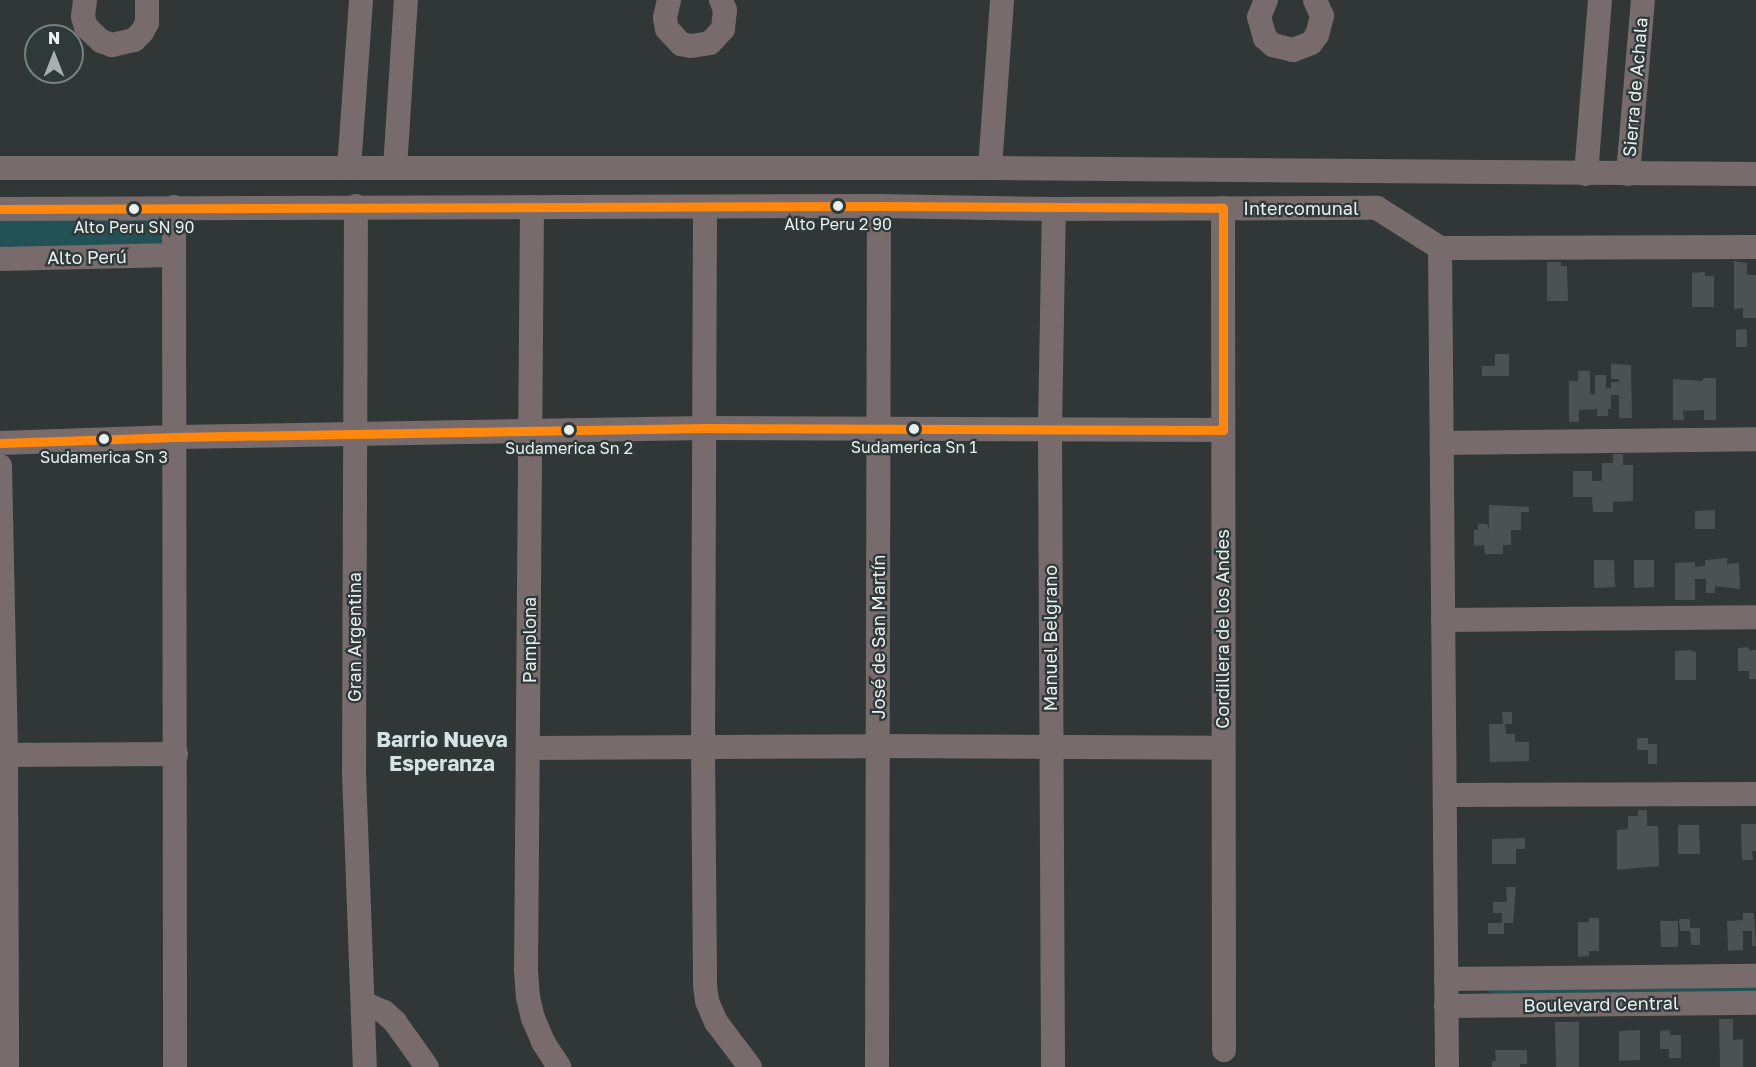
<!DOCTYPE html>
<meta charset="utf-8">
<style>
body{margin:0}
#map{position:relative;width:1756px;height:1067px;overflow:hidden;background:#313737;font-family:"Golos Text",sans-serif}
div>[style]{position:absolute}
.green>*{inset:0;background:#225255}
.building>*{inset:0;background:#4c5151}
.minor>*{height:24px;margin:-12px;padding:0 12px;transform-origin:12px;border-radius:12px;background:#776b6b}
.bus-1>*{height:9px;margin:-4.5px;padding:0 4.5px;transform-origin:4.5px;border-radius:4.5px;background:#ff870d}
.dots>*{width:16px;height:16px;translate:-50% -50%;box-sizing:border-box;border:3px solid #2f3939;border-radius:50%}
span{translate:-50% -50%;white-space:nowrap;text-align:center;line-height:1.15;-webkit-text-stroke:4.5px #2f3939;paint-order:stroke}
.bus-label{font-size:16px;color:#e9f0f0}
.street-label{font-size:18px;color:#e9f0f0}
.quarter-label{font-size:21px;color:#d6e2e3;font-weight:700}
.north{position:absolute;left:24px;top:24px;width:60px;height:60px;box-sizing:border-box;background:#2f3939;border:2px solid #798282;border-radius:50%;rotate:0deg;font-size:16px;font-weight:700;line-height:24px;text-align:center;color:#e9f0f0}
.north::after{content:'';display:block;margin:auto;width:21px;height:27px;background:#a9afaf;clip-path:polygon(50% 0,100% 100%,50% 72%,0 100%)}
</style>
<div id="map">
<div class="green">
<div style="clip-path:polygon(0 216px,162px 216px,162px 247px,0 252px)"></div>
<div style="clip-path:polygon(1756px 985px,1756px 993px,1491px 995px,1488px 991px,1489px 989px)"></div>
</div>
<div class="building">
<div style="clip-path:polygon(1734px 261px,1747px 263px,1747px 275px,1756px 275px,1756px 318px,1743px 318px,1743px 308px,1734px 309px)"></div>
<div style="clip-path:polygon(1547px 262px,1561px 262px,1561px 266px,1567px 266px,1568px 301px,1547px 301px)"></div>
<div style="clip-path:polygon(1705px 272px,1705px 276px,1714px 276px,1714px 307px,1692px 307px,1692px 273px)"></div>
<div style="clip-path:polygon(1747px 329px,1747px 347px,1736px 347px,1736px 330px)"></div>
<div style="clip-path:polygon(1495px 354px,1509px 354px,1509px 376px,1482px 376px,1482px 366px,1495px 366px)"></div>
<div style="clip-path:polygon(1611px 364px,1631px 365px,1632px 418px,1619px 418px,1619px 395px,1611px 395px,1611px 409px,1608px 409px,1608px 416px,1597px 416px,1597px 409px,1579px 410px,1579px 422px,1569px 422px,1569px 381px,1578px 381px,1578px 371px,1590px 371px,1590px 394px,1595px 394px,1595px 375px,1606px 375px,1606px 388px,1611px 388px,1611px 382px,1619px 382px,1619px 379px,1611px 379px)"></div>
<div style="clip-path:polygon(1703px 378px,1716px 378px,1716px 420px,1704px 420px,1704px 410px,1683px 411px,1684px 420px,1673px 420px,1673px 379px,1703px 381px)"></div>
<div style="clip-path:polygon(1613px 454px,1623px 454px,1623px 465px,1633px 465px,1633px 501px,1613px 502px,1613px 512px,1593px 512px,1592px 497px,1573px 497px,1573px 471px,1592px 471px,1592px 481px,1602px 481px,1602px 463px,1613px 463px)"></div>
<div style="clip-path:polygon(1489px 505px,1529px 507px,1529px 512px,1521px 512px,1521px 530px,1511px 530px,1511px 545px,1503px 545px,1503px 554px,1485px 554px,1484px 545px,1474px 546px,1474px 530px,1478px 530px,1478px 524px,1487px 524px,1489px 530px)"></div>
<div style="clip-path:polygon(1715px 510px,1715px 529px,1695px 529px,1695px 511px)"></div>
<div style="clip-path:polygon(1727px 558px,1727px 564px,1739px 563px,1740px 589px,1715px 586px,1715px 593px,1706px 593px,1706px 579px,1695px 579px,1695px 600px,1675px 600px,1675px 563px,1695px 562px,1695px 567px,1705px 566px,1705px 560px)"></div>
<div style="clip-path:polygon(1594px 560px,1614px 560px,1615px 587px,1594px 588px)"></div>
<div style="clip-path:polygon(1634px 560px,1654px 560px,1654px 587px,1634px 588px)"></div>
<div style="clip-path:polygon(1749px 647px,1749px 650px,1756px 650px,1756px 679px,1749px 679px,1749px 671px,1738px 671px,1738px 648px)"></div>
<div style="clip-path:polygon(1689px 650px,1696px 652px,1696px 680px,1675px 680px,1675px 651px)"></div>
<div style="clip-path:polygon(1502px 712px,1512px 712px,1512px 724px,1505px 724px,1506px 734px,1515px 734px,1515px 742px,1529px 742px,1529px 761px,1490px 762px,1489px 724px,1503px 724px)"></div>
<div style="clip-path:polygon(1637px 738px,1648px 738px,1648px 744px,1657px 744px,1657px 764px,1648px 764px,1648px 750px,1637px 750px)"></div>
<div style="clip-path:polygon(1638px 810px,1647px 810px,1647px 826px,1658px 826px,1659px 866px,1617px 870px,1617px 830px,1628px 829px,1628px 816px,1638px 816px)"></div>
<div style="clip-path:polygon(1741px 824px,1756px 824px,1756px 851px,1752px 851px,1753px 860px,1742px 860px)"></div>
<div style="clip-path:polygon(1678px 825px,1699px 825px,1700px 854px,1678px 854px)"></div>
<div style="clip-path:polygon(1525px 838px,1525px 849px,1516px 849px,1516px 864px,1492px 864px,1492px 839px)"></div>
<div style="clip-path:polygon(1506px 887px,1516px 887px,1513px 923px,1504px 923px,1504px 934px,1488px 934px,1488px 923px,1502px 923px,1502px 913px,1493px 913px,1493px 902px,1507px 902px)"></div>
<div style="clip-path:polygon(1743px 913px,1754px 913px,1756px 946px,1752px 946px,1752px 931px,1743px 931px,1743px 950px,1728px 951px,1727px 921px,1743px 920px)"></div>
<div style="clip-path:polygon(1589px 918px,1599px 918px,1599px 951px,1589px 951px,1589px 956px,1578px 957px,1578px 922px,1589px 922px)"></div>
<div style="clip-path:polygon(1679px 919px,1690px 919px,1690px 928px,1700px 928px,1700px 945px,1691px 945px,1690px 931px,1680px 931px)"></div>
<div style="clip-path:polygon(1660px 921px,1678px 921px,1678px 947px,1661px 947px)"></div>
<div style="clip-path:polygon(1719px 1019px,1733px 1019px,1733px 1040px,1743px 1039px,1743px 1067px,1720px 1067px)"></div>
<div style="clip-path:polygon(1555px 1022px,1579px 1022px,1579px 1067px,1556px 1067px)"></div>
<div style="clip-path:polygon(1640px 1030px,1640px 1060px,1619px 1061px,1619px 1031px)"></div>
<div style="clip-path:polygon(1670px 1030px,1670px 1035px,1681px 1035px,1681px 1058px,1669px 1058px,1669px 1049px,1660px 1049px,1660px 1031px)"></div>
<div style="clip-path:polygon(1495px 1050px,1527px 1050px,1527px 1064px,1520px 1064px,1520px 1067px,1492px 1067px,1492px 1061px,1496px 1061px)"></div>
</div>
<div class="minor">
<div style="left:85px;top:0;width:17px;rotate:97deg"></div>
<div style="left:83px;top:17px;width:10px;rotate:73deg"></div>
<div style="left:86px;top:27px;width:21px;rotate:43deg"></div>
<div style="left:101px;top:41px;width:12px;rotate:20deg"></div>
<div style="left:112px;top:45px;width:23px;rotate:-13deg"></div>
<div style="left:134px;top:40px;width:11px;rotate:-45deg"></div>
<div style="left:142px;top:32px;width:10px;rotate:-61deg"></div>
<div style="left:147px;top:23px;width:23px;rotate:-90deg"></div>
<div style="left:669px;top:0;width:18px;rotate:103deg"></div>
<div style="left:665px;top:18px;width:11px;rotate:80deg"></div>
<div style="left:667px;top:29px;width:21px;rotate:47deg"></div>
<div style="left:681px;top:44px;width:10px;rotate:11deg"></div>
<div style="left:691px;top:46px;width:19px;rotate:-9deg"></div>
<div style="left:710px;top:43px;width:19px;rotate:-47deg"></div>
<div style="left:723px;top:29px;width:19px;rotate:-84deg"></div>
<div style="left:725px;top:10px;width:11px;rotate:-112deg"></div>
<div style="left:1266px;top:0;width:18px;rotate:112deg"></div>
<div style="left:1259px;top:17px;width:22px;rotate:74deg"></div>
<div style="left:1265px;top:38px;width:11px;rotate:41deg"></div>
<div style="left:1273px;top:45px;width:21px;rotate:14deg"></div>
<div style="left:1293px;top:50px;width:19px;rotate:-21deg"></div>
<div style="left:1311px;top:43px;width:10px;rotate:-53deg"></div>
<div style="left:1317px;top:35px;width:20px;rotate:-75deg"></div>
<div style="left:1322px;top:16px;width:17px;rotate:-114deg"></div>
<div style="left:0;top:168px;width:990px"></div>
<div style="left:990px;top:168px;width:766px;rotate:0.45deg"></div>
<div style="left:349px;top:168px;width:168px;rotate:-85.9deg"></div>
<div style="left:395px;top:168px;width:168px;rotate:-86.3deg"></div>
<div style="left:990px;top:168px;width:168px;rotate:-85.9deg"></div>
<div style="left:1586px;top:174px;width:175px;rotate:-85.4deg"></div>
<div style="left:1628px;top:174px;width:175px;rotate:-85.1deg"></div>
<div style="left:356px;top:206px;width:566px;rotate:90.2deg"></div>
<div style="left:354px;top:772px;width:295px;rotate:87.9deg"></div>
<div style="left:174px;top:207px;width:860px;rotate:89.93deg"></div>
<div style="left:532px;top:207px;width:763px;rotate:90.45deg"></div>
<div style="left:526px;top:970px;width:27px;rotate:86deg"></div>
<div style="left:528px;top:997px;width:22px;rotate:77deg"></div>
<div style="left:533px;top:1018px;width:26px;rotate:67deg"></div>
<div style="left:543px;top:1042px;width:30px;rotate:57deg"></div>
<div style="left:705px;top:207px;width:540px;rotate:90.21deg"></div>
<div style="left:703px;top:747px;width:239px;rotate:89.5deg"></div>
<div style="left:705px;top:986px;width:15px;rotate:82deg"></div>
<div style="left:707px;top:1001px;width:23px;rotate:67deg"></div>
<div style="left:716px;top:1022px;width:56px;rotate:52.9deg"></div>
<div style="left:1223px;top:208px;width:842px;rotate:89.93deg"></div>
<div style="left:0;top:209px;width:879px;rotate:-0.2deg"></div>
<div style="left:879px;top:206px;width:175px;rotate:1deg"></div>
<div style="left:1054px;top:209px;width:323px;rotate:-0.2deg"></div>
<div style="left:1377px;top:208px;width:75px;rotate:32.4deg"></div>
<div style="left:1440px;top:248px;width:316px;rotate:-0.2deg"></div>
<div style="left:1440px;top:248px;width:819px;rotate:89.51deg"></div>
<div style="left:0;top:259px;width:173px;rotate:-1.3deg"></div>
<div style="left:0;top:443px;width:175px;rotate:-2deg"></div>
<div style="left:175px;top:437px;width:530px;rotate:-0.97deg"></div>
<div style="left:705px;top:428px;width:518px;rotate:0.22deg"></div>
<div style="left:1442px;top:443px;width:314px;rotate:-0.7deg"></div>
<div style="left:0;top:466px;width:289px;rotate:88.8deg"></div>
<div style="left:6px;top:755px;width:312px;rotate:89.8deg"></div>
<div style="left:1443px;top:620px;width:313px;rotate:-0.5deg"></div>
<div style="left:528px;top:748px;width:350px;rotate:-0.3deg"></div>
<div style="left:878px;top:746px;width:344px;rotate:0.3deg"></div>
<div style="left:0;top:755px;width:176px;rotate:-0.3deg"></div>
<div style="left:1445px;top:795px;width:311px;rotate:-0.2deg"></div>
<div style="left:1446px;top:979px;width:310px;rotate:-0.6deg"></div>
<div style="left:363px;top:1003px;width:23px;rotate:23deg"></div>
<div style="left:384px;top:1012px;width:15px;rotate:42deg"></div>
<div style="left:395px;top:1022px;width:55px;rotate:54.6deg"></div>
<div style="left:1446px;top:1006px;width:310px;rotate:-0.6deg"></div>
<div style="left:877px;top:1067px;width:861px;rotate:-89.87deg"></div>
<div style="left:1053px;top:1067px;width:637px;rotate:-90.27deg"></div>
<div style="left:1050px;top:430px;width:221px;rotate:-89deg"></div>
</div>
<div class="bus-1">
<div style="left:0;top:209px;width:879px;rotate:-0.2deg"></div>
<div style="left:879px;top:206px;width:344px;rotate:0.3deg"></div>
<div style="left:1223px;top:208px;width:222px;rotate:90deg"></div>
<div style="left:1223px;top:430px;width:518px;rotate:-179.78deg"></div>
<div style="left:705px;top:428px;width:530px;rotate:179.03deg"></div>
<div style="left:175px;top:437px;width:175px;rotate:178deg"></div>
</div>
<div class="dots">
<div style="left:838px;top:206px;background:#e9f0f0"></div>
<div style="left:134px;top:209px;background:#e9f0f0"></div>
<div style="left:914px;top:429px;background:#e9f0f0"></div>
<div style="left:569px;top:430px;background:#e9f0f0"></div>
<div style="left:104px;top:439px;background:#e9f0f0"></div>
</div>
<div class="bus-label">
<span style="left:838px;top:224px">Alto Peru 2 90</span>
<span style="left:134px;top:227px">Alto Peru SN 90</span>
<span style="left:914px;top:447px">Sudamerica Sn 1</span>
<span style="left:569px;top:448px">Sudamerica Sn 2</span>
<span style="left:104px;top:457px">Sudamerica Sn 3</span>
</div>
<div class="street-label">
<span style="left:1635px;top:87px;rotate:-85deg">Sierra de Achala</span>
<span style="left:1301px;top:208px">Intercomunal</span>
<span style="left:87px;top:257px;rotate:-1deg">Alto Perú</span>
<span style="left:1222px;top:629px;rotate:-90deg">Cordillera de los Andes</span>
<span style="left:354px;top:637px;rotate:-90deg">Gran Argentina</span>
<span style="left:878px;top:637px;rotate:-90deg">José de San Martín</span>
<span style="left:1050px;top:638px;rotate:-90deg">Manuel Belgrano</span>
<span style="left:529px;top:640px;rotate:-90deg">Pamplona</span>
<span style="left:1601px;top:1004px;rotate:-1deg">Boulevard Central</span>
</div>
<div class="quarter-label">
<span style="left:442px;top:751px">Barrio Nueva<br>Esperanza</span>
</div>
<div class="north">N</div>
</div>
